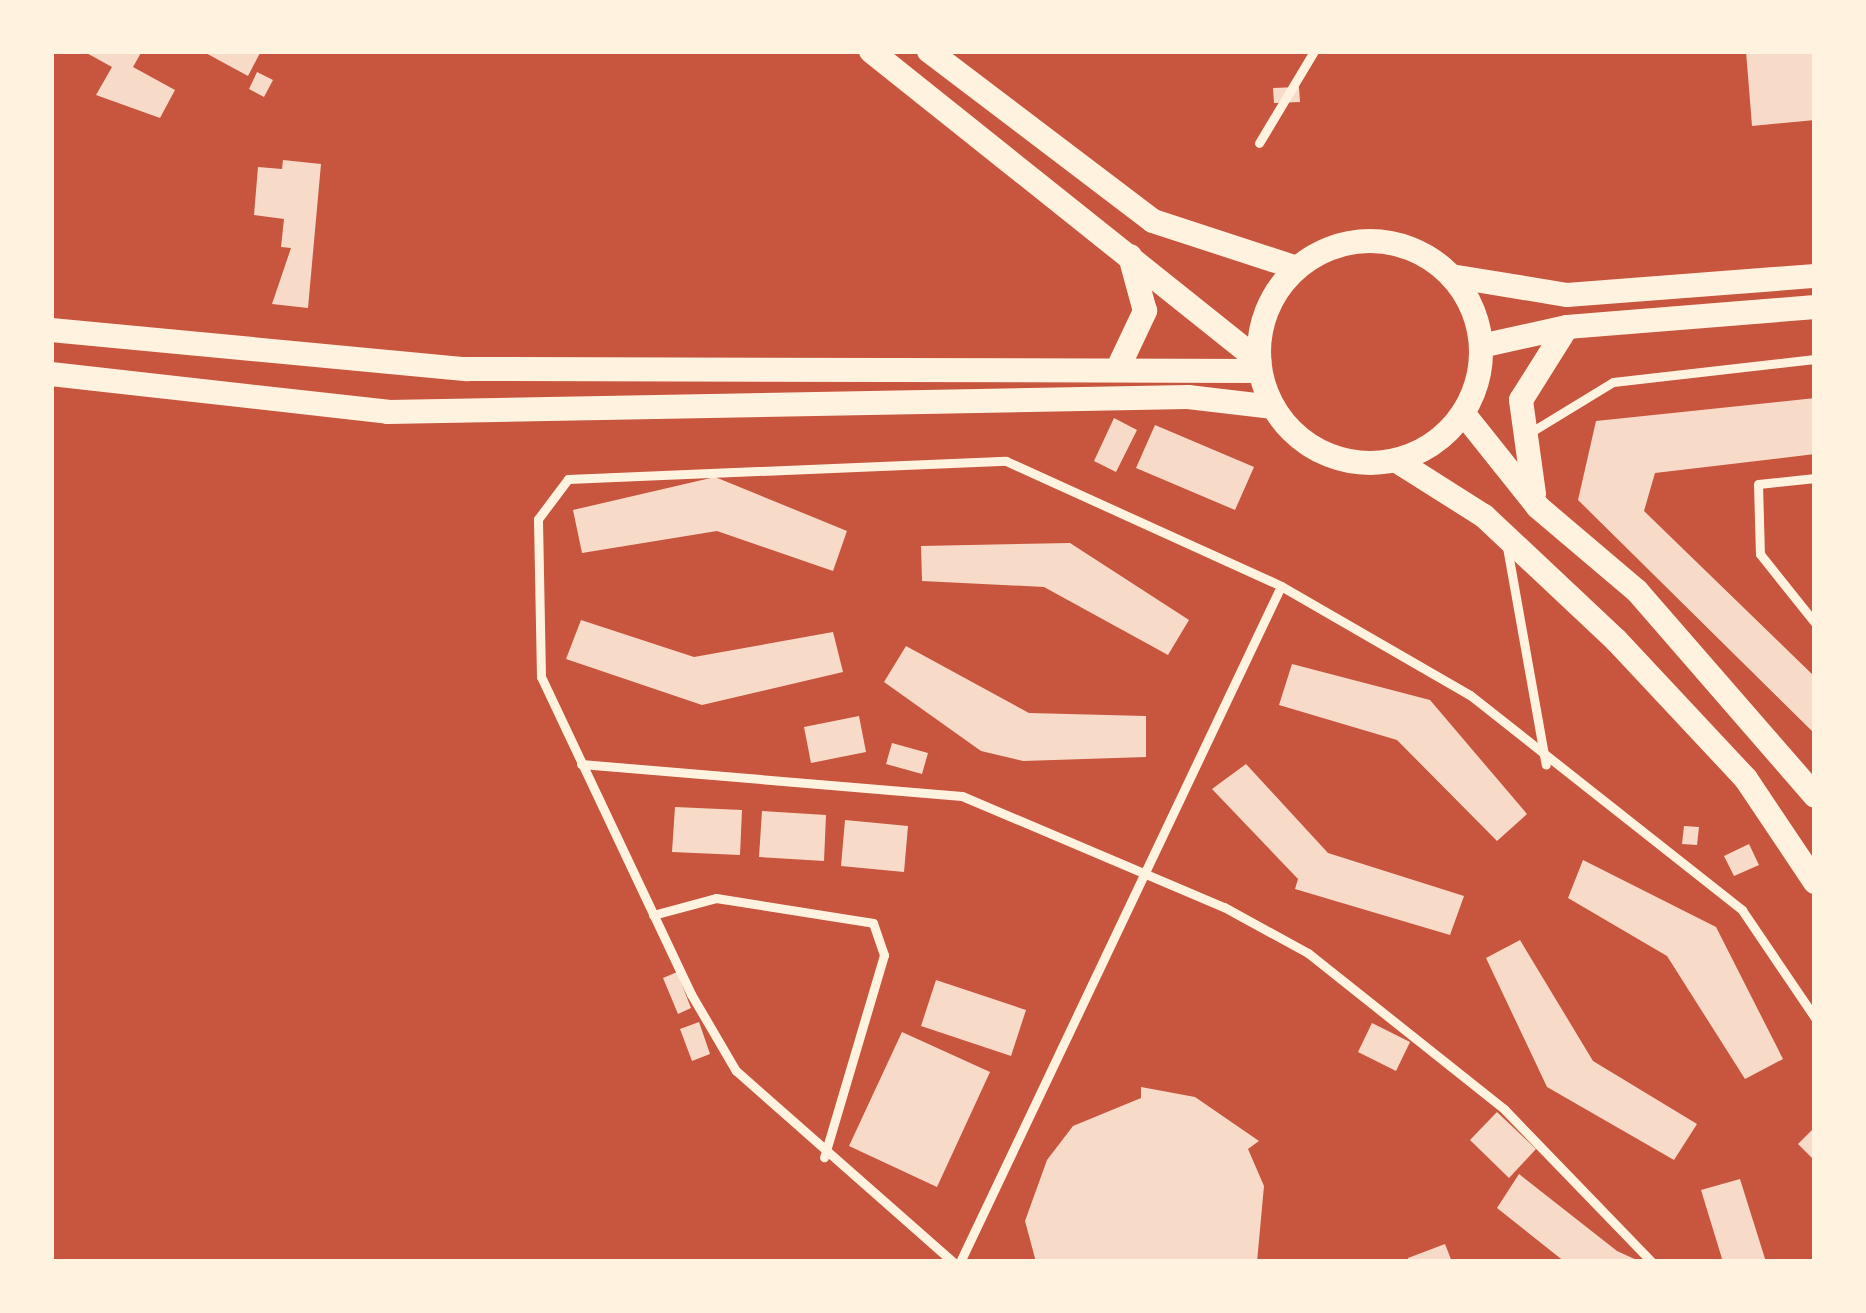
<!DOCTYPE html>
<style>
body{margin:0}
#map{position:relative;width:1866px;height:1313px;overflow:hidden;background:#c8553d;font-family:"Varela Round",sans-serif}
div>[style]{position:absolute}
.building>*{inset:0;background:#f7dbc8}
.service>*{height:9px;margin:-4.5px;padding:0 4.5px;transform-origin:4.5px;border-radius:4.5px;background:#fff3e0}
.secondary>*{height:24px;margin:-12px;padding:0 12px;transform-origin:12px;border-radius:12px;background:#fff3e0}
.secondary>.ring{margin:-12px;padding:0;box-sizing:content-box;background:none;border:24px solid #fff3e0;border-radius:50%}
span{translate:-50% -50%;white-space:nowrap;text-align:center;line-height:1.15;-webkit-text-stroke:10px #fff3e0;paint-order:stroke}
.frame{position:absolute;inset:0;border:54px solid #fff3e0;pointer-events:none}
</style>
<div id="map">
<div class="building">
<div style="clip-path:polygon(83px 51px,142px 51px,133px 67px,175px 90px,160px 118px,96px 95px,112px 67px)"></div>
<div style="clip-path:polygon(202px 51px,261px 51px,248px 76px)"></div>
<div style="clip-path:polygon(1746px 51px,1815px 51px,1815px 120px,1752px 126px)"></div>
<div style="clip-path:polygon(257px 72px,273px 80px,264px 97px,249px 89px)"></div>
<div style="clip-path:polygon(1299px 87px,1300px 102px,1274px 103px,1273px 88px)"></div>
<div style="clip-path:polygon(283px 160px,321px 164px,308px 308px,272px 304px,291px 248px,281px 247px,284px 219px,254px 215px,258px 167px,282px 169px)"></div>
<div style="clip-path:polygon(1815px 398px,1815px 454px,1655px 473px,1644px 511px,1815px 677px,1815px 734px,1578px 500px,1596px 421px)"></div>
<div style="clip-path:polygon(1114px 418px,1137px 430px,1116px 472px,1094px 461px)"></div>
<div style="clip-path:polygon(1155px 425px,1254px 467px,1235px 510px,1136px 468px)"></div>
<div style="clip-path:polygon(715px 477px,847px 531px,833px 571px,717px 531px,582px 553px,573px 510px)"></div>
<div style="clip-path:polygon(1070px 543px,1189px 620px,1168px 655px,1044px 587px,922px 581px,921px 546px)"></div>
<div style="clip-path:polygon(581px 620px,694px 657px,833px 632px,843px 672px,702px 705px,566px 659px)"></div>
<div style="clip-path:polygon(906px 646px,1029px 713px,1146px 716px,1146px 757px,1023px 761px,981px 751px,884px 682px)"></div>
<div style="clip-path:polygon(1292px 664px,1430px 700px,1527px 814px,1497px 841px,1397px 740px,1279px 705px)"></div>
<div style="clip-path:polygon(859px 716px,866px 752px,811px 763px,804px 727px)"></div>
<div style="clip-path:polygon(892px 743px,928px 753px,922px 774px,886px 764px)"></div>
<div style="clip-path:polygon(1246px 764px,1328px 853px,1464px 896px,1450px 935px,1295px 889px,1298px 879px,1212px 789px)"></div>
<div style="clip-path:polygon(675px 807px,742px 810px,740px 855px,672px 852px)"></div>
<div style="clip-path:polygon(762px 811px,826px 815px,824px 861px,759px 857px)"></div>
<div style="clip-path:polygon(845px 820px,908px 826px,904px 872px,841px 866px)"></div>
<div style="clip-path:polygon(1684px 826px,1699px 827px,1697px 845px,1682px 844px)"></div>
<div style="clip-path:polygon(1749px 844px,1759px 865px,1734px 876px,1724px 856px)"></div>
<div style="clip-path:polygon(1583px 860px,1716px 927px,1783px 1059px,1745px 1079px,1667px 956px,1568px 898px)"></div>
<div style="clip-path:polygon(1520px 940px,1593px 1061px,1697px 1124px,1674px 1160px,1547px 1087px,1486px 958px)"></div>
<div style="clip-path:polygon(677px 972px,691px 1008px,678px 1014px,663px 978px)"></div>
<div style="clip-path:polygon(936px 980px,1026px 1010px,1011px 1056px,921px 1026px)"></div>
<div style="clip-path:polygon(699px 1022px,710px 1054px,692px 1061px,680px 1029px)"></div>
<div style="clip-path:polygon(1372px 1023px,1410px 1042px,1396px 1071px,1358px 1052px)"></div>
<div style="clip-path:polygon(902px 1032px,990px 1072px,937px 1187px,849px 1146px)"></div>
<div style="clip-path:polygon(1141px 1087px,1195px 1097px,1259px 1141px,1248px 1149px,1264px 1186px,1257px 1262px,1036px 1262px,1025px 1221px,1047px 1160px,1073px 1126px,1141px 1098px)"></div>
<div style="clip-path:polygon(1497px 1112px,1536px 1149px,1509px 1178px,1470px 1140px)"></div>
<div style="clip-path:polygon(1815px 1127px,1815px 1161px,1798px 1144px)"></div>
<div style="clip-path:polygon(1519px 1174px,1617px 1251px,1641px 1262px,1565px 1262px,1497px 1208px)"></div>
<div style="clip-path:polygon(1740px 1179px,1766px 1262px,1723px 1262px,1701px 1190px)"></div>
<div style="clip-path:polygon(1445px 1244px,1452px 1262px,1409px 1262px,1408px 1258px)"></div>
</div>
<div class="service">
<div style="left:1259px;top:143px;width:107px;rotate:-59.1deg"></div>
<div style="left:1531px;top:432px;width:96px;rotate:-31.4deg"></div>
<div style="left:1613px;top:382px;width:203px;rotate:-6.5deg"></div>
<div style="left:1815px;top:478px;width:57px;rotate:174deg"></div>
<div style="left:1758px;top:484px;width:70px;rotate:88.4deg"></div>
<div style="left:1760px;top:554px;width:88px;rotate:51.4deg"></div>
<div style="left:1507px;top:547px;width:221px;rotate:79.9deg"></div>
<div style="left:581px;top:764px;width:382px;rotate:4.8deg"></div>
<div style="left:962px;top:796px;width:285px;rotate:23deg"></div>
<div style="left:1224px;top:907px;width:96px;rotate:28.7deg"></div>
<div style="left:1308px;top:953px;width:251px;rotate:38.5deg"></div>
<div style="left:1504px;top:1109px;width:213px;rotate:46deg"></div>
<div style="left:653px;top:915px;width:65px;rotate:-15.1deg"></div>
<div style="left:716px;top:898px;width:159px;rotate:9deg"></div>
<div style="left:873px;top:923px;width:34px;rotate:71deg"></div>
<div style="left:884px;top:955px;width:211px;rotate:106.5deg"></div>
<div style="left:953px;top:1262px;width:289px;rotate:-138.6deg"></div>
<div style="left:736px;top:1071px;width:89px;rotate:-120.3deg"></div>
<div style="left:691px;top:994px;width:351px;rotate:-115.3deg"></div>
<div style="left:541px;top:677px;width:158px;rotate:-91.1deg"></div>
<div style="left:538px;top:519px;width:50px;rotate:-53.1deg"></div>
<div style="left:568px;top:479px;width:438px;rotate:-2.4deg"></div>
<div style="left:1006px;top:461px;width:302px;rotate:24.4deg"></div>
<div style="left:1281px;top:586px;width:218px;rotate:30deg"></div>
<div style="left:1470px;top:695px;width:347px;rotate:38.3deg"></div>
<div style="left:1742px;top:910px;width:130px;rotate:55.9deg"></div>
<div style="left:960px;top:1262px;width:748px;rotate:-64.6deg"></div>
</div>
<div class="secondary">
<div style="left:871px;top:51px;width:497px;rotate:38.6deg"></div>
<div style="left:929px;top:51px;width:281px;rotate:37.2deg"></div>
<div style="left:1153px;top:221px;width:151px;rotate:18.1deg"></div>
<div class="ring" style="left:1259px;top:241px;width:198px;height:198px"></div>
<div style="left:1451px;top:276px;width:118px;rotate:9.3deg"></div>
<div style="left:1567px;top:295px;width:249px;rotate:-4.4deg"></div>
<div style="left:51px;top:330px;width:418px;rotate:5.4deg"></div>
<div style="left:467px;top:369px;width:793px;rotate:0.14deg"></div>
<div style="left:1481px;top:346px;width:88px;rotate:-12.5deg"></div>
<div style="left:1567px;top:327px;width:249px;rotate:-4.6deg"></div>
<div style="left:1120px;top:364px;width:59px;rotate:-64.7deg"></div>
<div style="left:1145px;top:311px;width:57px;rotate:-105.3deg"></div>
<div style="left:51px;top:374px;width:339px;rotate:6.4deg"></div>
<div style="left:388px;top:412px;width:800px;rotate:-1.07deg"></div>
<div style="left:1188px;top:397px;width:86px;rotate:6.7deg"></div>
<div style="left:1463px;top:413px;width:120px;rotate:51.4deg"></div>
<div style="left:1538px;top:507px;width:130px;rotate:40.3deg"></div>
<div style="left:1637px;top:591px;width:271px;rotate:49deg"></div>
<div style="left:1397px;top:461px;width:103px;rotate:32.3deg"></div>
<div style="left:1484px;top:516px;width:181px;rotate:43.2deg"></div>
<div style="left:1616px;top:640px;width:190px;rotate:46.9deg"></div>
<div style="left:1746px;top:779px;width:124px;rotate:56.2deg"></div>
<div style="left:1534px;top:494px;width:95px;rotate:-97.9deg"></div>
<div style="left:1521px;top:400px;width:86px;rotate:-57.8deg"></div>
</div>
<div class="frame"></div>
</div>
